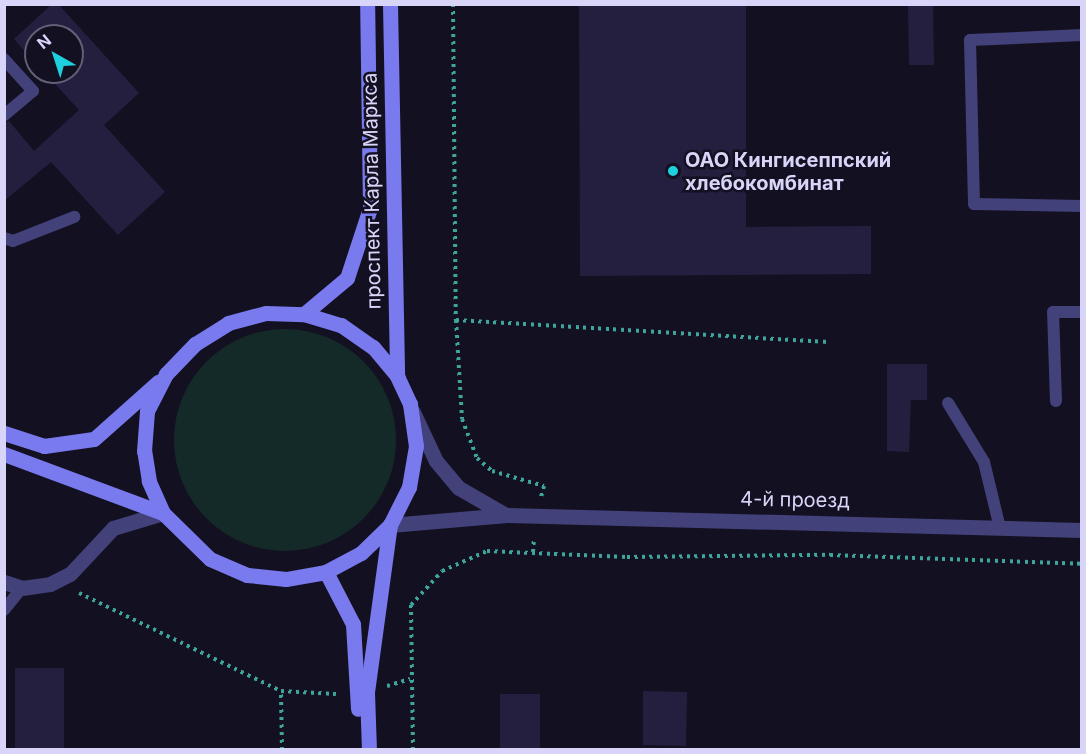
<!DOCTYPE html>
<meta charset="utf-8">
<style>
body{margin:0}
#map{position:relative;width:1086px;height:754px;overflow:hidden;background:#131021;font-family:Inter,sans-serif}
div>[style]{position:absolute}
.green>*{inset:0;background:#142a28}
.round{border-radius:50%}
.building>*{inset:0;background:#241f3f}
.path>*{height:4px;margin-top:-2px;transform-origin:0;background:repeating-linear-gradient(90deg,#3ea59b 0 3px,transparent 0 7.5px)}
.lane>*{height:12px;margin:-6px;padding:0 6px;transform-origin:6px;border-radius:6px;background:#424179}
.street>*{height:15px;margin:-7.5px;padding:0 7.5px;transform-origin:7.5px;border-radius:7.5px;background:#424179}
.secondary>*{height:15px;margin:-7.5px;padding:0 7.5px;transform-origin:7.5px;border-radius:7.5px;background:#797aed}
.dots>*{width:16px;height:16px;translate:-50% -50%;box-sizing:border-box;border:3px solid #131021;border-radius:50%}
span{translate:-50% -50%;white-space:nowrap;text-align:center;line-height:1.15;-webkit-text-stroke:5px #131021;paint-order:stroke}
.poi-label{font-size:20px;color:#d8d5f9;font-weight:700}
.left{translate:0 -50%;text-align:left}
.street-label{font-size:20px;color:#d8d5f9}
.frame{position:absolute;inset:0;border:6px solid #d8d5f9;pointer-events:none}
.north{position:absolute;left:24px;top:24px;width:60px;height:60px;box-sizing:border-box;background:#131021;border:2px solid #625f77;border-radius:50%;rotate:321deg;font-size:16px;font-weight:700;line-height:24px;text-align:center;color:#d8d5f9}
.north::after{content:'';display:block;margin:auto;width:21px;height:27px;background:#1ed0dd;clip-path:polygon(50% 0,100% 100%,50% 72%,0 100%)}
</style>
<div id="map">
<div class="green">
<div class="round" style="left:174px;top:329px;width:222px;height:222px"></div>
</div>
<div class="building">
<div style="clip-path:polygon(52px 4px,58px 4px,139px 93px,104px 125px,165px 192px,118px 235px,51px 162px,4px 201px,4px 123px,9px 121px,34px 151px,79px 110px,44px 72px,72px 72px,72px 36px,36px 36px,36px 64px,14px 39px)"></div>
<div style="clip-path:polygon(579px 4px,746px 4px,746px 227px,871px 226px,871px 274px,580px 276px)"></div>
<div style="clip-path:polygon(908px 4px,933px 4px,934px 65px,909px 65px)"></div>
<div style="clip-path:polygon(887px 364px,927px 364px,927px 400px,911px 400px,909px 452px,887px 451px)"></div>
<div style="clip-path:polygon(15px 668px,64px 668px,64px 750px,15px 750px)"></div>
<div style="clip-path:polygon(643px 691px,687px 692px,686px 746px,643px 745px)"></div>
<div style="clip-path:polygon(500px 694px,540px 694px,540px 750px,500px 750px)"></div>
</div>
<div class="path">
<div style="left:453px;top:4px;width:316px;rotate:89.5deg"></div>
<div style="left:456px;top:320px;width:99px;rotate:86.5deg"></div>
<div style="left:462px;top:419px;width:42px;rotate:69deg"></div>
<div style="left:477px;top:458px;width:20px;rotate:41deg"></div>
<div style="left:492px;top:471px;width:54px;rotate:16.1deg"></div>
<div style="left:544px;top:486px;width:11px;rotate:105deg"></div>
<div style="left:456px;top:320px;width:373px;rotate:3.4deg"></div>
<div style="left:533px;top:552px;width:15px;rotate:-86deg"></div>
<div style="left:79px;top:593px;width:225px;rotate:25.9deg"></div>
<div style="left:387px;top:686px;width:24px;rotate:-17deg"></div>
<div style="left:282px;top:750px;width:59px;rotate:-91deg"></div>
<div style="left:281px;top:691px;width:55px;rotate:3.1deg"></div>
<div style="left:413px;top:750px;width:145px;rotate:-90.8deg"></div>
<div style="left:411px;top:605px;width:46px;rotate:-47.6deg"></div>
<div style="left:442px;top:571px;width:49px;rotate:-24deg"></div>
<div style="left:487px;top:551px;width:140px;rotate:2.5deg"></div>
<div style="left:627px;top:557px;width:203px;rotate:-0.6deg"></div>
<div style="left:830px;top:555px;width:252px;rotate:2deg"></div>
</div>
<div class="lane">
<div style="left:1082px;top:35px;width:112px;rotate:177.4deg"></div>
<div style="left:970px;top:40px;width:164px;rotate:88.6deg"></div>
<div style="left:974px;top:204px;width:108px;rotate:1.1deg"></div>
<div style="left:4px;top:59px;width:43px;rotate:47.8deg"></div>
<div style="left:33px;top:91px;width:38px;rotate:140deg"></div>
<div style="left:4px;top:238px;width:9px;rotate:18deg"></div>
<div style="left:13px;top:241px;width:66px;rotate:-21.5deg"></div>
<div style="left:1056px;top:401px;width:89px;rotate:-91.9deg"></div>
<div style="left:1053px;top:312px;width:29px"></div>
<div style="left:948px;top:403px;width:69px;rotate:58.6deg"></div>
<div style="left:984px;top:462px;width:68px;rotate:76.4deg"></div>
<div style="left:4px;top:610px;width:28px;rotate:-51deg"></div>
</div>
<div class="street">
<div style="left:413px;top:412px;width:54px;rotate:64.9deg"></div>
<div style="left:436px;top:461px;width:35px;rotate:50deg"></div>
<div style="left:459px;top:488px;width:52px;rotate:30deg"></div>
<div style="left:390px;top:525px;width:117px;rotate:-4.9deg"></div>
<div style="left:507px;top:515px;width:575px;rotate:1.49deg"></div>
<div style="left:4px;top:582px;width:19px;rotate:18deg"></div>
<div style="left:22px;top:588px;width:28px;rotate:-8deg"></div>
<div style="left:50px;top:584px;width:22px;rotate:-27deg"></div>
<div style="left:70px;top:574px;width:63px;rotate:-46.9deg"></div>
<div style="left:113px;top:528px;width:52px;rotate:-16.7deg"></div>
</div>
<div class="secondary">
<div style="left:390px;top:4px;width:372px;rotate:88.9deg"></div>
<div style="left:397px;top:376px;width:31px;rotate:65deg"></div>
<div style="left:410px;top:404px;width:42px;rotate:81.9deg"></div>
<div style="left:416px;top:446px;width:42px;rotate:99.7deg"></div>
<div style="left:409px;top:487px;width:42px;rotate:116.6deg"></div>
<div style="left:390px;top:525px;width:40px;rotate:136deg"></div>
<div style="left:361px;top:553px;width:40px;rotate:152deg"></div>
<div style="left:326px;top:572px;width:41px;rotate:170.1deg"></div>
<div style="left:286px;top:579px;width:39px;rotate:-174deg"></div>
<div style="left:247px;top:575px;width:40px;rotate:-156.6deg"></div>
<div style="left:210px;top:559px;width:66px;rotate:-135.6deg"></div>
<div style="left:163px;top:513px;width:35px;rotate:-114deg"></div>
<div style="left:149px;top:481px;width:30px;rotate:-99deg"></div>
<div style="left:144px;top:451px;width:40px;rotate:-85.7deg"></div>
<div style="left:147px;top:411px;width:42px;rotate:-62.8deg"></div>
<div style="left:166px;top:374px;width:42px;rotate:-46deg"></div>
<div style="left:195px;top:344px;width:39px;rotate:-32deg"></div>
<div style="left:228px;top:323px;width:39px;rotate:-15deg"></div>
<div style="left:266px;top:313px;width:38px;rotate:2deg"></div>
<div style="left:304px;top:314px;width:39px;rotate:17deg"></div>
<div style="left:341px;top:325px;width:39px;rotate:35deg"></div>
<div style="left:373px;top:347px;width:38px;rotate:50deg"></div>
<div style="left:304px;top:314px;width:56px;rotate:-39.9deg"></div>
<div style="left:347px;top:278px;width:74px;rotate:-71.8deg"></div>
<div style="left:370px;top:208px;width:204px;rotate:-90.8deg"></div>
<div style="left:4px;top:433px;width:42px;rotate:18deg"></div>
<div style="left:44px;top:446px;width:50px;rotate:-8deg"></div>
<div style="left:94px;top:439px;width:86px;rotate:-41.7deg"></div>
<div style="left:4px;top:454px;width:170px;rotate:20.4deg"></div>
<div style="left:326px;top:572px;width:59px;rotate:62.6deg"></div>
<div style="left:353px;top:624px;width:85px;rotate:86.6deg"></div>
<div style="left:369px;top:750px;width:58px;rotate:-92deg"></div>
<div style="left:367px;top:692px;width:169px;rotate:-82.2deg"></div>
</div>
<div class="dots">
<div style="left:673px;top:171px;background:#1ed0dd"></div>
</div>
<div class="poi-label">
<span class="left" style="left:685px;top:172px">ОАО Кингисеппский<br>хлебокомбинат</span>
</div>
<div class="street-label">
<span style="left:372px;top:191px;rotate:-91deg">проспект Карла Маркса</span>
<span style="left:795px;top:500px;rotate:1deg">4-й проезд</span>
</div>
<div class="frame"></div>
<div class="north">N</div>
</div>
